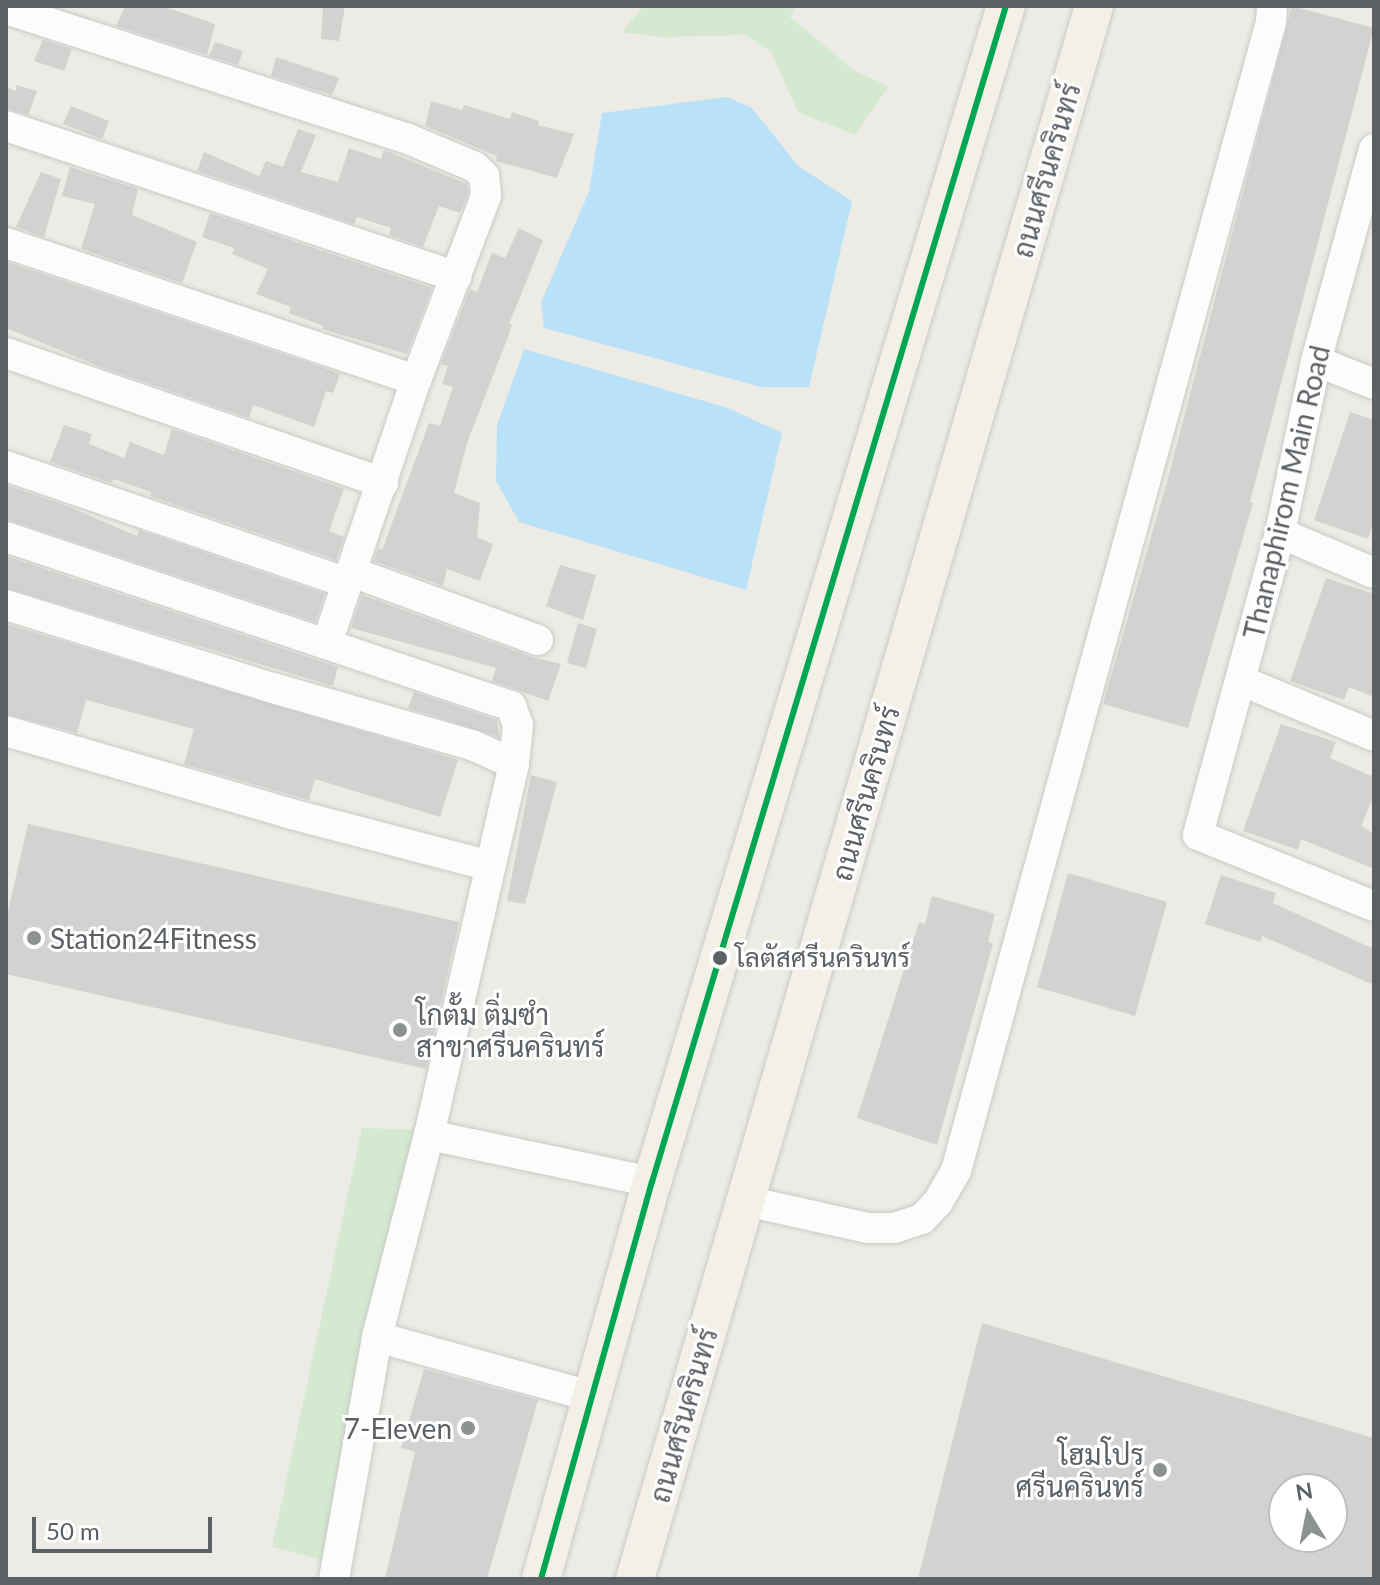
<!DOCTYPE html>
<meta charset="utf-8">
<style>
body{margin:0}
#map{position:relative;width:1380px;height:1585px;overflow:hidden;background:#ecebe6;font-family:Lato,Sarabun,sans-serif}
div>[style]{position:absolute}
.green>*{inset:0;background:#d4e9d0}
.water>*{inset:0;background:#b9e1f8}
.building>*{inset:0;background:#d4d2d0}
.roads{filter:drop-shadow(0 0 2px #c9c9c8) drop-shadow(0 0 2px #c9c9c8)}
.minor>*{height:30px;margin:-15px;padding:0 15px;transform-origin:15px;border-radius:15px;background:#fcfcfb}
.major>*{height:38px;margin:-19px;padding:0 19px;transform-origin:19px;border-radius:19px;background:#f3f0e7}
.bus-1>*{height:6px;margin:-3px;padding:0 3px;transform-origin:3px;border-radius:3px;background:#00a651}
.dots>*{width:22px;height:22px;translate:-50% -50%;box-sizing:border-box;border:4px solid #fff;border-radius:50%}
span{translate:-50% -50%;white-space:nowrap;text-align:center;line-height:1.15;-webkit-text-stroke:6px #fff;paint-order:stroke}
.bus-label{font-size:26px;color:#5b6065}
.left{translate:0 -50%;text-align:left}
.street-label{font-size:28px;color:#5b6065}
.poi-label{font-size:28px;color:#5b6065}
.right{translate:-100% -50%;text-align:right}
.frame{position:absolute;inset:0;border:8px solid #5b6065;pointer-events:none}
.north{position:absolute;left:1268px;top:1473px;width:80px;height:80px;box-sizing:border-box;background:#fff;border:2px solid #bdbfc1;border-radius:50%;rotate:350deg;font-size:22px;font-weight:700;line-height:32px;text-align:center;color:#5b6065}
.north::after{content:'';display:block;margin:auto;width:28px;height:36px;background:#8e9192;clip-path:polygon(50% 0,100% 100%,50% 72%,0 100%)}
.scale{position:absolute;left:32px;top:1517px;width:180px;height:36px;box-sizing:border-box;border:4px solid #5b6065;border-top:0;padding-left:10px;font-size:24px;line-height:28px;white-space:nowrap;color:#5b6065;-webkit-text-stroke:6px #fff;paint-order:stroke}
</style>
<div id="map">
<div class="green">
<div style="clip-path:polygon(644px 6px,795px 6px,790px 17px,856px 72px,889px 86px,855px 135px,798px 112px,771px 52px,746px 35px,663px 37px,622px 32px)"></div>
<div style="clip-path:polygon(362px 1128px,428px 1130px,338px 1564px,272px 1547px)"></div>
</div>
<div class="water">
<div style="clip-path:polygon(727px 97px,752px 108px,798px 166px,852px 201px,809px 387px,761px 387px,544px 328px,541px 302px,589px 192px,602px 113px)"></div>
<div style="clip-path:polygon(524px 349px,728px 408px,782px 433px,746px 590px,519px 522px,496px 481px,497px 425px)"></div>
</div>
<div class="building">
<div style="clip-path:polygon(125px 6px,162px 6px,215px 24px,207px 55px,116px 26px)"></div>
<div style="clip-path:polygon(323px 6px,345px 6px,339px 41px,321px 39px)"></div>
<div style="clip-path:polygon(1292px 6px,1374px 28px,1250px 502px,1253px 503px,1188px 728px,1103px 704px,1168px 478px)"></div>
<div style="clip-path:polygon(43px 40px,72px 49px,64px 71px,34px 61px)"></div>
<div style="clip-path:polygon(215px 42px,243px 51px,238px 65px,209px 56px)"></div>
<div style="clip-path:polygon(276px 57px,339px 78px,332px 95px,271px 76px)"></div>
<div style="clip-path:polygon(16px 85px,37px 91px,28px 115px,6px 108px,6px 87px,16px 91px)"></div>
<div style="clip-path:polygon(431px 101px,462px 110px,464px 105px,510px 119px,512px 112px,539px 121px,538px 125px,574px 134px,557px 178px,496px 161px,497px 156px,425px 126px)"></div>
<div style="clip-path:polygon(71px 106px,109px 121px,102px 139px,63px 124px)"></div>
<div style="clip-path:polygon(298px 129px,316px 135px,301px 172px,338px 182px,349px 148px,381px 159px,384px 150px,467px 184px,468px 194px,460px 213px,439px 206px,423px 247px,389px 235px,391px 228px,357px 217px,354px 224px,197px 171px,204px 152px,259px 176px,266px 161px,283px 167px)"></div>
<div style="clip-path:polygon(70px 167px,138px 189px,132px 215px,197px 242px,182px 283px,81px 249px,95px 204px,62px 196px)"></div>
<div style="clip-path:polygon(41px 172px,61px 179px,44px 237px,16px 227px)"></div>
<div style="clip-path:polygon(210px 213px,432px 288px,407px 354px,322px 329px,323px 326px,289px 313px,291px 307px,256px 294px,268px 269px,232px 254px,234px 248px,202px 237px)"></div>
<div style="clip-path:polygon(519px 228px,543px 240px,509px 324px,512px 325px,506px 342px,467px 443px,454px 493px,480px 503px,477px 537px,493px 544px,480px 581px,447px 569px,443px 586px,374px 561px,378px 548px,382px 550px,429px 423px,440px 426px,453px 387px,442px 384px,448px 366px,441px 364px,470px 289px,477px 292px,492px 253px,505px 258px)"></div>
<div style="clip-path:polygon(6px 262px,310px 363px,340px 374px,333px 393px,326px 391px,314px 427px,253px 405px,249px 418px,101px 367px,6px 328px)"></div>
<div style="clip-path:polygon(1350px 412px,1374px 420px,1374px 522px,1368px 539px,1314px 520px)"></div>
<div style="clip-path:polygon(64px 425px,92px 434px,89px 444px,124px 458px,130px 442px,164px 455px,172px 429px,344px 489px,329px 531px,344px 537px,336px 560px,150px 496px,151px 492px,113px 479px,112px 483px,50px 462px)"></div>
<div style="clip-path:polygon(6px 485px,67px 506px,137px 536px,139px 530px,325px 594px,315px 622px,6px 519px)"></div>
<div style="clip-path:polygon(6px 556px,338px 667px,333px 686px,6px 588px)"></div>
<div style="clip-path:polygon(560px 565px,596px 575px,583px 620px,546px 606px)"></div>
<div style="clip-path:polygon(1326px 578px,1374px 594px,1374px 697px,1349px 687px,1344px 700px,1290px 681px)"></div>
<div style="clip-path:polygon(362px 595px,532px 657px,561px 664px,548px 701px,492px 681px,496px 668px,351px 628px)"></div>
<div style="clip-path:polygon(578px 623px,597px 629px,586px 668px,567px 663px)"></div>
<div style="clip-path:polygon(6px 624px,458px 760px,440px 817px,315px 779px,309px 800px,184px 764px,194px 729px,86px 700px,77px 733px,6px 714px)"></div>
<div style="clip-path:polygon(414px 692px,497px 720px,499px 737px,408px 708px)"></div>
<div style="clip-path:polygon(1281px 724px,1336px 742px,1330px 758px,1374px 777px,1374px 795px,1361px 826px,1374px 834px,1374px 869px,1301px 839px,1298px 850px,1243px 831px)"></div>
<div style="clip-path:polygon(531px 775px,557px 782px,525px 904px,507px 901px)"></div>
<div style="clip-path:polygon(28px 824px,459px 922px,426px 1069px,6px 974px,6px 920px)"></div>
<div style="clip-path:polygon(1068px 873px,1167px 902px,1135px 1016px,1037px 987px)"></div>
<div style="clip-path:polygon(1221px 875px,1276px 893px,1273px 903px,1374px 949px,1374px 985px,1262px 936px,1260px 942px,1205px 924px)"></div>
<div style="clip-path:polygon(932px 896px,995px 914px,988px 942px,993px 944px,937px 1145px,857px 1118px,919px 922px,925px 924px)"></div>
<div style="clip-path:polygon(evenodd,982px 1323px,1374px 1438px,1374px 1579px,918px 1579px,982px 1323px,1284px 1489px,1332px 1489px,1332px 1537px,1284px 1537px,1284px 1489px)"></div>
<div style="clip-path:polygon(424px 1369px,538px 1400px,487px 1579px,385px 1579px,415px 1452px,401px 1448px)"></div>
</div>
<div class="roads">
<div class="minor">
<div style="left:6px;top:9px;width:420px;rotate:17.9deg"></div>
<div style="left:406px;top:138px;width:75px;rotate:22.8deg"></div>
<div style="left:475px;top:167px;width:13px;rotate:45deg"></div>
<div style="left:484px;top:176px;width:20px;rotate:84deg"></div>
<div style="left:486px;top:196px;width:197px;rotate:110.8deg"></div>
<div style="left:416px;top:380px;width:278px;rotate:108.7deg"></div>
<div style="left:6px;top:126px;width:475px;rotate:18.5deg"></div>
<div style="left:1374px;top:149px;width:220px;rotate:105.3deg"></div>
<div style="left:1316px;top:361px;width:176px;rotate:101.8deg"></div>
<div style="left:1280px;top:533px;width:313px;rotate:105.2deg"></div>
<div style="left:1198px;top:835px;width:190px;rotate:22deg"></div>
<div style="left:6px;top:243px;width:432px;rotate:18.5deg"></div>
<div style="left:6px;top:353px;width:399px;rotate:19deg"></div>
<div style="left:1316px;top:361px;width:62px;rotate:21.6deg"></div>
<div style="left:6px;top:466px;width:361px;rotate:18.9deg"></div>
<div style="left:1280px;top:533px;width:102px;rotate:23.1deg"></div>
<div style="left:6px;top:537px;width:533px;rotate:18.5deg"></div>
<div style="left:511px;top:706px;width:20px;rotate:70deg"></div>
<div style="left:518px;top:725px;width:39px;rotate:96deg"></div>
<div style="left:514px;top:764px;width:381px;rotate:102.9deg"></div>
<div style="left:352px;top:572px;width:198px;rotate:20.1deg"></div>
<div style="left:6px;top:605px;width:280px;rotate:17.3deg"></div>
<div style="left:273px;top:688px;width:207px;rotate:16deg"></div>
<div style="left:472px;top:745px;width:46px;rotate:24.3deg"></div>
<div style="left:1242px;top:681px;width:143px;rotate:22.6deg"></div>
<div style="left:6px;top:731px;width:294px;rotate:16.2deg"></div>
<div style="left:288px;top:813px;width:209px;rotate:14.7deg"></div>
<div style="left:746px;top:1201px;width:125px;rotate:12.5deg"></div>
<div style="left:868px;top:1228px;width:26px"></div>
<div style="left:894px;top:1228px;width:29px;rotate:-18deg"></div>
<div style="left:922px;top:1219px;width:23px;rotate:-47deg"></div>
<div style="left:938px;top:1202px;width:36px;rotate:-60deg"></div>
<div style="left:956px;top:1171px;width:1191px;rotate:-74.67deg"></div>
<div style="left:1271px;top:22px;width:16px;rotate:-86deg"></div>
<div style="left:377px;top:1337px;width:221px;rotate:15.5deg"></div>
<div style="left:334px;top:1579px;width:246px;rotate:-79.9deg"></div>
<div style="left:377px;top:1337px;width:209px;rotate:-75.6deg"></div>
<div style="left:429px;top:1135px;width:228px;rotate:11.9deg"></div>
</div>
<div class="major">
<div style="left:541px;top:1579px;width:412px;rotate:-74.4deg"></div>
<div style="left:652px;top:1182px;width:1228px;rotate:-73.25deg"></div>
<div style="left:635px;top:1579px;width:1639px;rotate:-73.73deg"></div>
</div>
</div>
<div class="bus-1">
<div style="left:541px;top:1579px;width:412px;rotate:-74.4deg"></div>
<div style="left:652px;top:1182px;width:1228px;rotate:-73.25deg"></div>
</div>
<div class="dots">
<div style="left:34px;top:938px;background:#8e9192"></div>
<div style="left:720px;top:958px;background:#5b6065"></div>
<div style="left:400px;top:1030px;background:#8e9192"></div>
<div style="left:468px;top:1428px;background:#8e9192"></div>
<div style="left:1160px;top:1470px;background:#8e9192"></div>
</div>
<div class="bus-label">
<span class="left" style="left:735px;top:958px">โลตัสศรีนครินทร์</span>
</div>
<div class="street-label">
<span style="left:1046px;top:170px;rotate:-74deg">ถนนศรีนครินทร์</span>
<span style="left:1286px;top:492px;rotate:-77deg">Thanaphirom Main Road</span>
<span style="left:865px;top:793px;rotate:-74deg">ถนนศรีนครินทร์</span>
<span style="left:683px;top:1415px;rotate:-74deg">ถนนศรีนครินทร์</span>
</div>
<div class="poi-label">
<span class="left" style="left:50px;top:938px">Station24Fitness</span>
<span class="left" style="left:416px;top:1030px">โกตั้ม ติ่มซำ<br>สาขาศรีนครินทร์</span>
<span class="right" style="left:452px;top:1428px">7-Eleven</span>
<span class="right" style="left:1144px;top:1470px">โฮมโปร<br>ศรีนครินทร์</span>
</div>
<div class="frame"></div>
<div class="north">N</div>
<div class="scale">50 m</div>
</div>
